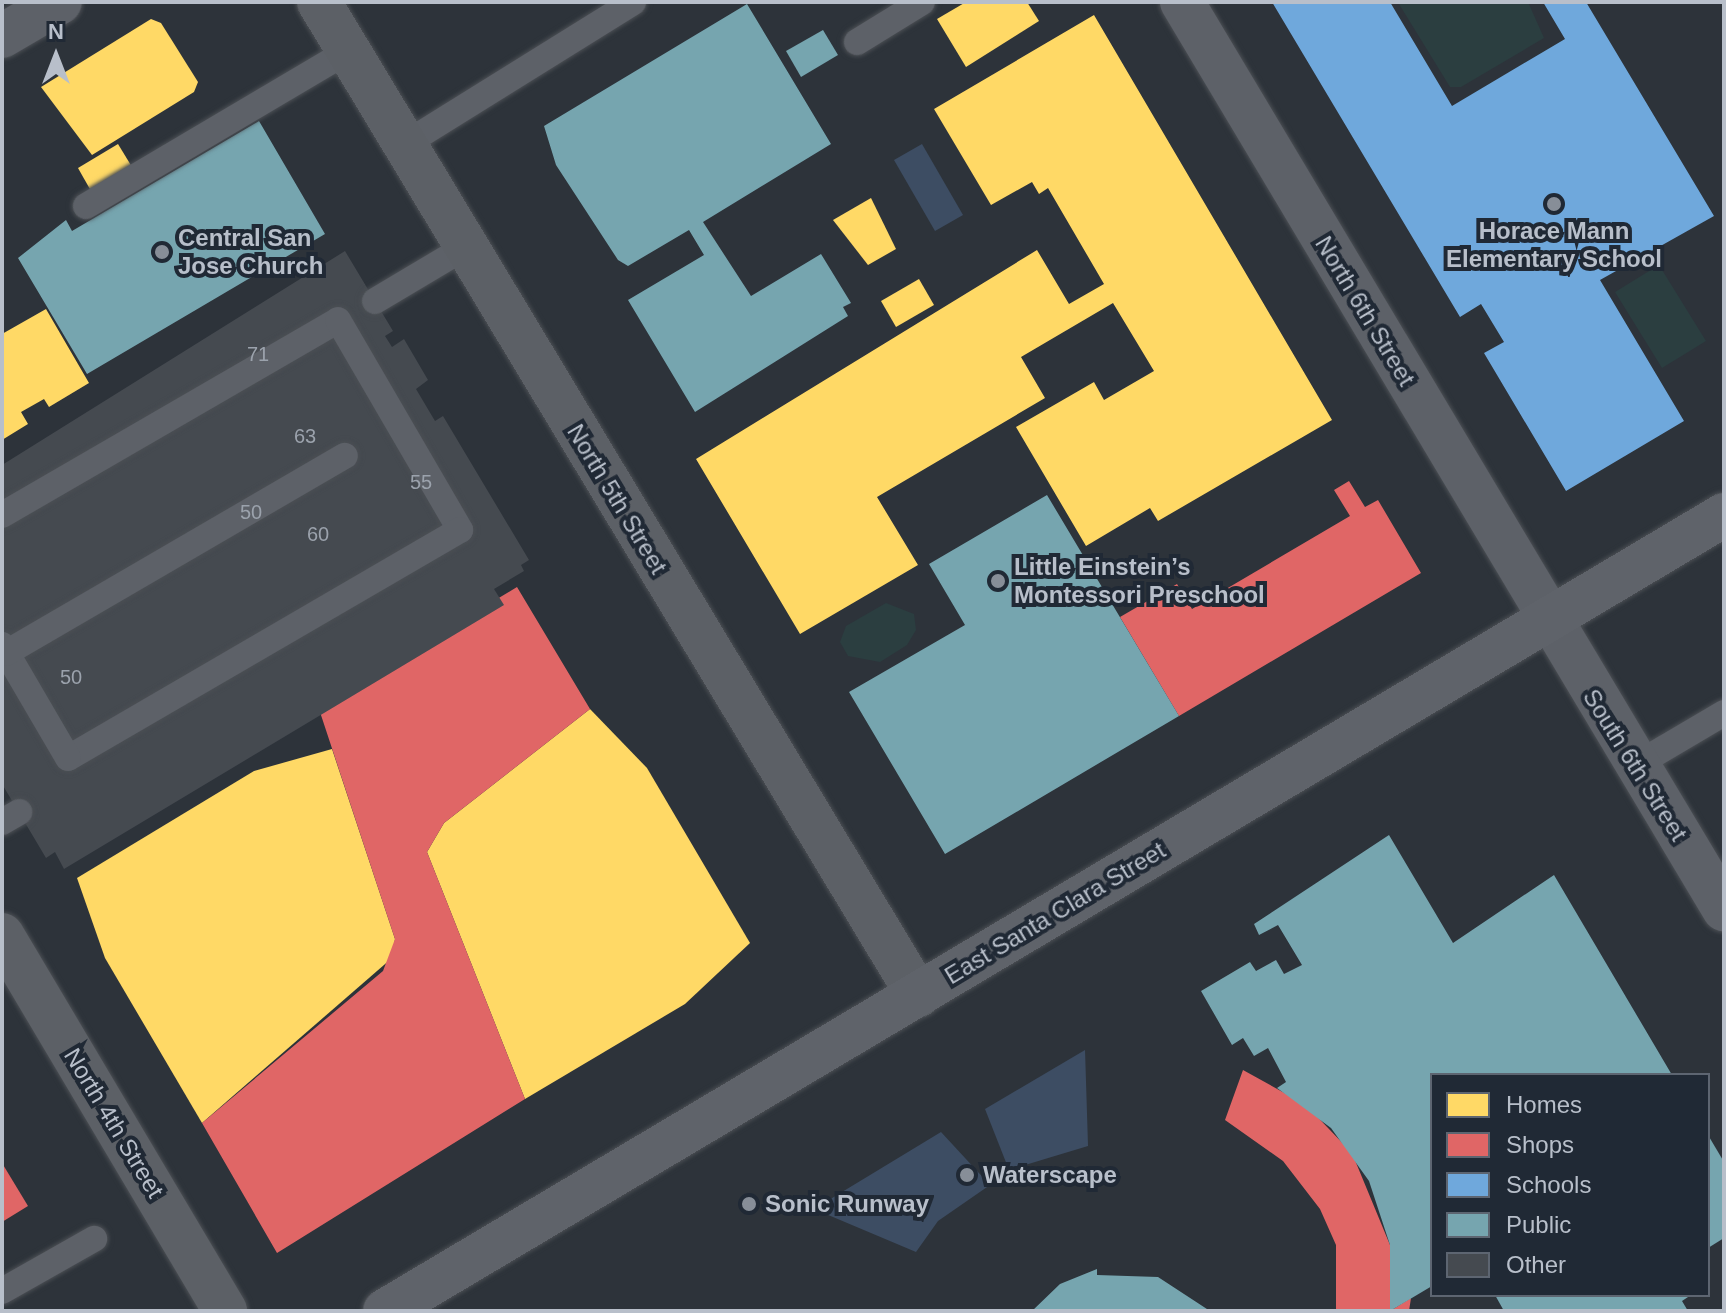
<!DOCTYPE html>
<meta charset="utf-8">
<style>
body{margin:0}
#map{position:relative;width:1726px;height:1313px;overflow:hidden;background:#2d333a;font-family:Arial,sans-serif}
div>[style]{position:absolute}
.green>*{inset:0;background:#2b3e40}
.water>*{inset:0;background:#3d4d63}
.homes>*{inset:0;background:#ffd966}
.shops>*{inset:0;background:#e06666}
.schools>*{inset:0;background:#6fa8dc}
.public>*{inset:0;background:#76a5af}
.building>*{inset:0;background:#454a50}
.roads{filter:drop-shadow(0 0 2px #4b4f54) drop-shadow(0 0 2px #4b4f54)}
.lane>*{height:26px;margin:-13px;padding:0 13px;transform-origin:13px;border-radius:13px;background:#5d6168}
.street>*{height:44px;margin:-22px;padding:0 22px;transform-origin:22px;border-radius:22px;background:#5d6168}
.secondary>*{height:44px;margin:-22px;padding:0 22px;transform-origin:22px;border-radius:22px;background:#5c6066}
.primary>*{height:44px;margin:-22px;padding:0 22px;transform-origin:22px;border-radius:22px;background:#5f636a}
.dots>*{width:22px;height:22px;translate:-50% -50%;box-sizing:border-box;border:4px solid #202935;border-radius:50%}
span{translate:-50% -50%;white-space:nowrap;text-align:center;line-height:1.15;-webkit-text-stroke:8px #202935;paint-order:stroke}
.number-label{font-size:20px;color:#9ba2ac}
.number-label span{-webkit-text-stroke-width:0}
.poi-label{font-size:24px;color:#b8bfca;font-weight:700}
.left{translate:0 -50%;text-align:left}
.street-label{font-size:24px;color:#b8bfca}
.frame{position:absolute;inset:0;border:4px solid #b8bfca;pointer-events:none}
.legend{position:absolute;left:1430px;top:1073px;width:280px;height:224px;box-sizing:border-box;background:#202935;border:2px solid #5d6571;margin:0;padding:10px 14px;list-style:none;font-size:24px;color:#b8bfca}
.legend li{display:flex;align-items:center;gap:16px;height:40px}
.legend b{width:40px;border:2px solid #5d6571}
.north{position:absolute;left:16px;top:16px;width:80px;height:80px;-webkit-text-stroke:6px #202935;paint-order:stroke;rotate:0deg;font-size:22px;font-weight:700;line-height:32px;text-align:center;color:#b8bfca}
.north::after{content:'';display:block;margin:auto;width:28px;height:36px;background:#b8bfca;clip-path:polygon(50% 0,100% 100%,50% 72%,0 100%)}
</style>
<div id="map">
<div class="green">
<div style="clip-path:polygon(1528px 2px,1544px 38px,1461px 87px,1450px 87px,1399px 4px)"></div>
<div style="clip-path:polygon(1659px 265px,1706px 341px,1662px 368px,1615px 292px)"></div>
<div style="clip-path:polygon(886px 603px,914px 614px,916px 630px,907px 645px,880px 662px,848px 656px,840px 642px,846px 626px)"></div>
</div>
<div class="water">
<div style="clip-path:polygon(922px 144px,963px 215px,935px 231px,894px 160px)"></div>
<div style="clip-path:polygon(1085px 1050px,1088px 1146px,1009px 1170px,985px 1109px)"></div>
<div style="clip-path:polygon(941px 1132px,990px 1185px,938px 1221px,916px 1252px,814px 1209px)"></div>
</div>
<div class="homes">
<div style="clip-path:polygon(966px 2px,1027px 2px,1039px 21px,966px 67px,937px 19px)"></div>
<div style="clip-path:polygon(1094px 15px,1332px 420px,1158px 521px,1150px 508px,1086px 546px,1016px 427px,1094px 382px,1104px 400px,1154px 371px,1113px 303px,1021px 357px,1045px 398px,877px 497px,918px 565px,800px 634px,696px 459px,1037px 250px,1069px 304px,1104px 284px,1048px 188px,1039px 194px,1032px 182px,991px 205px,934px 109px)"></div>
<div style="clip-path:polygon(151px 19px,161px 23px,198px 82px,194px 92px,92px 155px,41px 87px)"></div>
<div style="clip-path:polygon(118px 144px,132px 167px,91px 191px,78px 168px)"></div>
<div style="clip-path:polygon(871px 198px,896px 249px,868px 265px,833px 220px)"></div>
<div style="clip-path:polygon(919px 279px,934px 305px,896px 327px,881px 301px)"></div>
<div style="clip-path:polygon(46px 309px,89px 383px,49px 407px,44px 399px,21px 412px,28px 424px,2px 440px,2px 334px)"></div>
<div style="clip-path:polygon(590px 709px,647px 768px,750px 943px,685px 1004px,525px 1099px,427px 852px,444px 823px)"></div>
<div style="clip-path:polygon(332px 749px,395px 939px,392px 958px,202px 1123px,105px 958px,77px 878px,254px 771px)"></div>
</div>
<div class="shops">
<div style="clip-path:polygon(1349px 481px,1365px 507px,1378px 500px,1421px 573px,1179px 716px,1120px 617px,1177px 584px,1192px 609px,1350px 516px,1334px 490px)"></div>
<div style="clip-path:polygon(517px 587px,590px 709px,444px 823px,427px 852px,525px 1099px,277px 1253px,202px 1123px,383px 971px,395px 939px,318px 706px)"></div>
<div style="clip-path:polygon(1243px 1070px,1306px 1105px,1352px 1153px,1390px 1245px,1390px 1311px,1411px 1298px,1409px 1311px,1336px 1311px,1336px 1245px,1320px 1209px,1283px 1161px,1225px 1120px)"></div>
<div style="clip-path:polygon(2px 1163px,28px 1206px,2px 1222px)"></div>
</div>
<div class="schools">
<div style="clip-path:polygon(1272px 2px,1390px 2px,1452px 106px,1565px 39px,1543px 2px,1586px 2px,1714px 216px,1600px 280px,1684px 421px,1566px 491px,1484px 353px,1504px 342px,1481px 304px,1460px 317px)"></div>
</div>
<div class="public">
<div style="clip-path:polygon(747px 4px,831px 144px,703px 222px,751px 296px,821px 254px,851px 303px,843px 307px,848px 316px,695px 412px,628px 300px,704px 255px,689px 230px,628px 266px,618px 260px,556px 165px,544px 126px)"></div>
<div style="clip-path:polygon(823px 30px,838px 55px,801px 77px,786px 51px)"></div>
<div style="clip-path:polygon(259px 121px,325px 234px,87px 374px,18px 258px,66px 220px,72px 231px)"></div>
<div style="clip-path:polygon(1047px 495px,1179px 716px,945px 854px,849px 692px,965px 625px,929px 564px)"></div>
<div style="clip-path:polygon(1389px 835px,1453px 943px,1554px 875px,1672px 1075px,1432px 1075px,1432px 1286px,1390px 1311px,1390px 1245px,1369px 1181px,1331px 1128px,1277px 1088px,1286px 1082px,1268px 1048px,1254px 1056px,1243px 1038px,1232px 1045px,1201px 991px,1250px 962px,1256px 971px,1276px 960px,1284px 974px,1302px 965px,1278px 925px,1259px 935px,1254px 924px)"></div>
<div style="clip-path:polygon(1708px 1135px,1724px 1162px,1724px 1238px,1708px 1248px)"></div>
<div style="clip-path:polygon(1097px 1269px,1097px 1275px,1158px 1277px,1210px 1311px,1032px 1311px,1060px 1284px)"></div>
<div style="clip-path:polygon(1495px 1295px,1691px 1295px,1682px 1301px,1688px 1311px,1504px 1311px)"></div>
</div>
<div class="building">
<div style="clip-path:polygon(345px 251px,393px 331px,385px 336px,392px 347px,404px 339px,428px 380px,416px 389px,435px 421px,443px 416px,529px 560px,521px 565px,524px 571px,494px 589px,504px 605px,64px 869px,55px 852px,46px 858px,2px 784px,2px 465px)"></div>
</div>
<div class="roads">
<div class="lane">
<div style="left:857px;top:42px;width:76px;rotate:-31.6deg"></div>
<div style="left:402px;top:146px;width:272px;rotate:-31.9deg"></div>
<div style="left:86px;top:206px;width:304px;rotate:-30.6deg"></div>
<div style="left:375px;top:301px;width:104px;rotate:-30.8deg"></div>
<div style="left:2px;top:515px;width:388px;rotate:-30.1deg"></div>
<div style="left:338px;top:320px;width:243px;rotate:59.8deg"></div>
<div style="left:460px;top:530px;width:453px;rotate:149.8deg"></div>
<div style="left:68px;top:758px;width:131px;rotate:-120.3deg"></div>
<div style="left:6px;top:653px;width:392px;rotate:-30.2deg"></div>
<div style="left:1636px;top:765px;width:102px;rotate:-30.6deg"></div>
<div style="left:2px;top:822px;width:20px;rotate:-30deg"></div>
<div style="left:2px;top:1291px;width:106px;rotate:-29.5deg"></div>
</div>
<div class="street">
<div style="left:1182px;top:2px;width:1057px;rotate:59.14deg"></div>
<div style="left:2px;top:36px;width:67px;rotate:-30.4deg"></div>
</div>
<div class="secondary">
<div style="left:319px;top:2px;width:1160px;rotate:58.9deg"></div>
<div style="left:2px;top:935px;width:437px;rotate:59.3deg"></div>
</div>
<div class="primary">
<div style="left:385px;top:1311px;width:1558px;rotate:-30.73deg"></div>
</div>
</div>
<div class="dots">
<div style="left:1554px;top:204px;background:#878e98"></div>
<div style="left:162px;top:252px;background:#878e98"></div>
<div style="left:998px;top:581px;background:#878e98"></div>
<div style="left:967px;top:1175px;background:#878e98"></div>
<div style="left:749px;top:1204px;background:#878e98"></div>
</div>
<div class="number-label">
<span style="left:258px;top:354px">71</span>
<span style="left:305px;top:436px">63</span>
<span style="left:421px;top:482px">55</span>
<span style="left:251px;top:512px">50</span>
<span style="left:318px;top:534px">60</span>
<span style="left:71px;top:677px">50</span>
</div>
<div class="poi-label">
<span style="left:1554px;top:245px">Horace Mann<br>Elementary School</span>
<span class="left" style="left:178px;top:252px">Central San<br>Jose Church</span>
<span class="left" style="left:1014px;top:581px">Little Einstein’s<br>Montessori Preschool</span>
<span class="left" style="left:983px;top:1175px">Waterscape</span>
<span class="left" style="left:765px;top:1204px">Sonic Runway</span>
</div>
<div class="street-label">
<span style="left:1365px;top:311px;rotate:59deg">North 6th Street</span>
<span style="left:617px;top:499px;rotate:59deg">North 5th Street</span>
<span style="left:1635px;top:765px;rotate:58deg">South 6th Street</span>
<span style="left:1055px;top:913px;rotate:-31deg">East Santa Clara Street</span>
<span style="left:114px;top:1123px;rotate:59deg">North 4th Street</span>
</div>
<div class="frame"></div>
<ul class="legend">
<li><b style="height:22px;background:#ffd966"></b>Homes</li>
<li><b style="height:22px;background:#e06666"></b>Shops</li>
<li><b style="height:22px;background:#6fa8dc"></b>Schools</li>
<li><b style="height:22px;background:#76a5af"></b>Public</li>
<li><b style="height:22px;background:#454a50"></b>Other</li>
</ul>
<div class="north">N</div>
</div>
